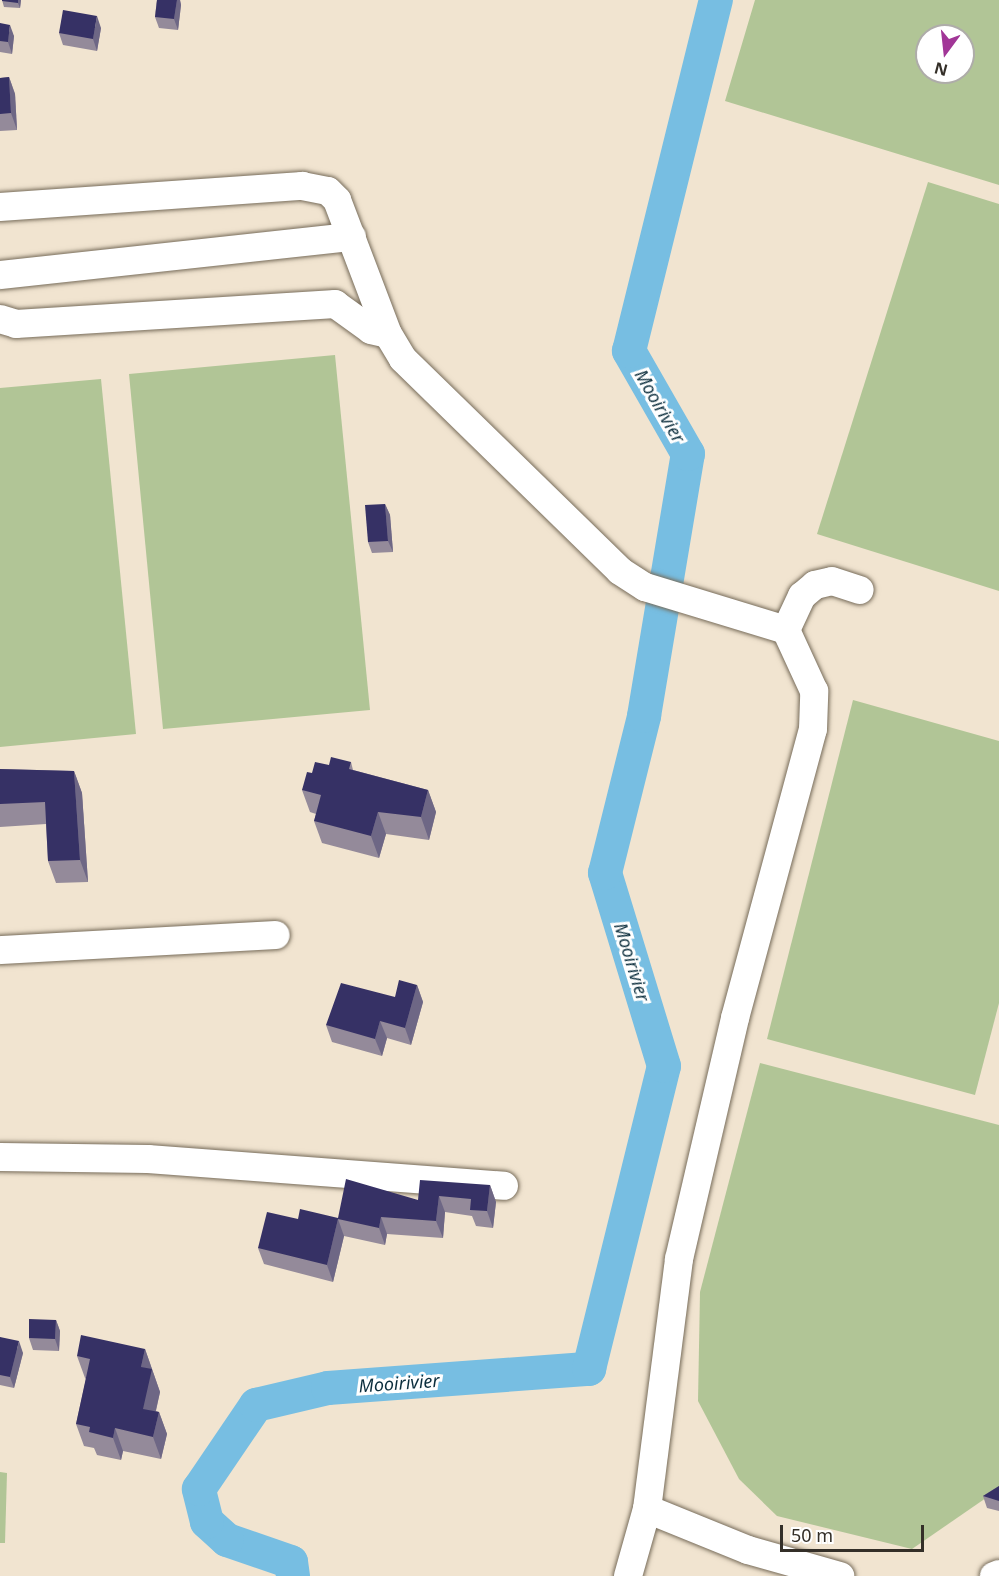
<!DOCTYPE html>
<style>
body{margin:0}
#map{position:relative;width:999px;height:1576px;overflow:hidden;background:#f1e4d0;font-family:"Noto Sans",sans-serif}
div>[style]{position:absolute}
.green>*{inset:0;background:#b1c596}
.river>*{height:34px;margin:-17px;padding:0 17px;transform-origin:17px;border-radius:17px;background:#77bee2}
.roads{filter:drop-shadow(0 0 2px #776c5a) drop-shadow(0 0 2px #776c5a)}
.minor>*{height:28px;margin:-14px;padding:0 14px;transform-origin:14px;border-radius:14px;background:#fff}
.wall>*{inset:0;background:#948a9a}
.shaded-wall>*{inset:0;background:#6e6785}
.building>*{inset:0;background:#363165}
span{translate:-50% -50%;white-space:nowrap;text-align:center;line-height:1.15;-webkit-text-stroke:6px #fff;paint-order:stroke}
.water-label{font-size:18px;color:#0c2e3d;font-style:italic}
.north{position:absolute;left:915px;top:24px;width:60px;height:60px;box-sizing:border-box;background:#fff;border:2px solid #aeaca9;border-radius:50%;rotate:195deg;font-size:16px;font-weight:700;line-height:24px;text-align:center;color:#342f28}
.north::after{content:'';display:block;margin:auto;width:21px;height:27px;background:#a13697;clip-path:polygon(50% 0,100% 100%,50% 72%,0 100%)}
.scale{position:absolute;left:780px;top:1525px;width:144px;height:27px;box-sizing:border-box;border:3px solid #342f28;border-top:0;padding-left:8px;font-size:18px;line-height:21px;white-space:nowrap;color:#342f28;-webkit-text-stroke:4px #fff;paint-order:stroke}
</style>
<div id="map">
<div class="green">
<div style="clip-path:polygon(evenodd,755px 0,999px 0,999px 185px,725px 101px,755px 0,927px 36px,963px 36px,963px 72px,927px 72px,927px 36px)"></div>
<div style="clip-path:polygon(928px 182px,999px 204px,999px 591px,817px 534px)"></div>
<div style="clip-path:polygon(335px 355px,370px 710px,163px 729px,129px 374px)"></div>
<div style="clip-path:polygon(101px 379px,136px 734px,0 747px,0 388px)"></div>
<div style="clip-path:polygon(853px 700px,999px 741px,999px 1003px,975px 1095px,767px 1039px)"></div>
<div style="clip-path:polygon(760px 1063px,999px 1125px,999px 1489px,912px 1549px,777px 1516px,739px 1479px,698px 1401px,700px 1292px)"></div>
<div style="clip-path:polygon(0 1472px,7px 1473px,5px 1543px,0 1543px)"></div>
</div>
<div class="river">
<div style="left:293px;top:1576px;width:14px;rotate:-98deg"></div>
<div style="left:291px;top:1562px;width:68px;rotate:-161deg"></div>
<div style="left:227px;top:1540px;width:27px;rotate:-138deg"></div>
<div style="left:207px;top:1522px;width:34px;rotate:-104deg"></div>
<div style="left:199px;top:1489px;width:102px;rotate:-55.8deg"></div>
<div style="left:256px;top:1405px;width:74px;rotate:-13.3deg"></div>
<div style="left:328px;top:1388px;width:262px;rotate:-4.2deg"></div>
<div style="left:589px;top:1369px;width:312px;rotate:-76.1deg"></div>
<div style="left:664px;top:1066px;width:202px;rotate:-107deg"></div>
<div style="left:605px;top:873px;width:162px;rotate:-76deg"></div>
<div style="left:644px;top:716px;width:266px;rotate:-80.5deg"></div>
<div style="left:688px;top:454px;width:119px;rotate:-119.8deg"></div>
<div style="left:629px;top:351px;width:362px;rotate:-76.1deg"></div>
</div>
<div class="roads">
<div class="minor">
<div style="left:0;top:207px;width:303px;rotate:-4deg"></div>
<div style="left:302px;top:186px;width:26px;rotate:11deg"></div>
<div style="left:328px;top:191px;width:13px;rotate:45deg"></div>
<div style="left:337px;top:200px;width:143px;rotate:69.2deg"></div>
<div style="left:388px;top:334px;width:29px;rotate:59deg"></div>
<div style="left:403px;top:359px;width:303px;rotate:44.3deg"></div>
<div style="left:620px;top:571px;width:30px;rotate:33deg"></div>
<div style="left:645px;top:587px;width:147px;rotate:17deg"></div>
<div style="left:786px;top:630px;width:38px;rotate:-65deg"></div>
<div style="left:802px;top:596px;width:17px;rotate:-40deg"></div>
<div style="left:815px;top:585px;width:17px;rotate:-13deg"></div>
<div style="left:832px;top:581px;width:29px;rotate:18deg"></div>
<div style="left:0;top:275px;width:354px;rotate:-6.2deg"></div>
<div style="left:0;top:319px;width:17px;rotate:17deg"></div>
<div style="left:16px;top:324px;width:320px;rotate:-3.6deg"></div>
<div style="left:335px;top:304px;width:44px;rotate:35.8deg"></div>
<div style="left:371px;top:330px;width:17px;rotate:13deg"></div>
<div style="left:0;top:950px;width:276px;rotate:-3.1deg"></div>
<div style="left:0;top:1157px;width:148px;rotate:0.8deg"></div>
<div style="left:148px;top:1159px;width:357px;rotate:4.3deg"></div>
<div style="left:647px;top:1509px;width:109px;rotate:22.1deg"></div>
<div style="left:748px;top:1550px;width:96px;rotate:15.8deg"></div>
<div style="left:628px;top:1576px;width:70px;rotate:-74.2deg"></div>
<div style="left:647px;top:1509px;width:252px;rotate:-82.7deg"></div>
<div style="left:679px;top:1259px;width:247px;rotate:-76.9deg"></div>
<div style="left:735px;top:1018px;width:299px;rotate:-74.9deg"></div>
<div style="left:813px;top:729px;width:38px;rotate:-88deg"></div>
<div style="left:814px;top:691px;width:67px;rotate:-114.7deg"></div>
<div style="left:994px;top:1576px;width:5px;rotate:-22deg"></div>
</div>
</div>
<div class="wall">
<div style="clip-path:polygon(2px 0,21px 0,20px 8px,4px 7px)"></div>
<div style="clip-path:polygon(157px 0,180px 0,181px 5px,178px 30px,159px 28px,155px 17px)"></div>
<div style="clip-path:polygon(0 23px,14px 36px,12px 54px,0 52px)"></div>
<div style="clip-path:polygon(101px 28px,97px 51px,63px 45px,59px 33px)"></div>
<div style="clip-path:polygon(9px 77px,15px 94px,17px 130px,0 131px,0 78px)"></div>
<div style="clip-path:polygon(385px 504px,390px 515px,393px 552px,372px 553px,368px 542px)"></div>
<div style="clip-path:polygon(351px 762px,353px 770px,428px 790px,436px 812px,429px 840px,386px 834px,379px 858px,322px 843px,314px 821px,316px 814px,310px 812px,302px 790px,312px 773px,329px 765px)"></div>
<div style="clip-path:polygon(0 769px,74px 771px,82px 793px,88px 882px,56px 883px,48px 861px,46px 824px,0 827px)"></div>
<div style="clip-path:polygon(417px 985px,423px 1002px,411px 1045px,387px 1038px,382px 1056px,332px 1042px,326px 1025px,395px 997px)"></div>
<div style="clip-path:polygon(490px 1185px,496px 1202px,493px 1228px,476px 1226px,472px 1216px,445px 1212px,443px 1238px,387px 1234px,385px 1245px,344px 1236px,333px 1282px,264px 1264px,258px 1248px,298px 1219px,338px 1218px,418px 1200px)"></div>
<div style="clip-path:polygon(56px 1320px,60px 1331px,59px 1351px,33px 1350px,29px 1338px)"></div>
<div style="clip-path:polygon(0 1337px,23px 1353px,14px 1388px,0 1385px)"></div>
<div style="clip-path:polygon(145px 1349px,160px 1392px,156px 1411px,159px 1412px,167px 1434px,161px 1459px,123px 1451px,121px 1460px,97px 1455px,94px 1448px,84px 1446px,76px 1424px,86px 1379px,85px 1378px,77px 1356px)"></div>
<div style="clip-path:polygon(999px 1486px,999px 1511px,987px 1508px,983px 1496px)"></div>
</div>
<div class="shaded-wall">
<div style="clip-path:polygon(18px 0,21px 0,20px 8px,18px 3px)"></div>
<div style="clip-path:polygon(177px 0,180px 0,181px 5px,178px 30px,174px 19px)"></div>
<div style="clip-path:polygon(97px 16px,101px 28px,97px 51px,93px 39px)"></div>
<div style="clip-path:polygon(10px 25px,14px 36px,12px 54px,8px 42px)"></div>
<div style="clip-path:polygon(9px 77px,15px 94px,17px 130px,11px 113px)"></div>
<div style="clip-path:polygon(385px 504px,390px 515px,393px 552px,388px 541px)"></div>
<div style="clip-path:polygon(74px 771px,82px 793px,88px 882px,80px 860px)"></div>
<div style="clip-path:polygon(428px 790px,436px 812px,429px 840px,421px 817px)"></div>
<div style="clip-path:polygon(378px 812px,386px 834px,379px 858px,371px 836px)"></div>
<div style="clip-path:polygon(417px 985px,423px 1002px,411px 1045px,405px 1028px)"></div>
<div style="clip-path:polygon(380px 1021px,387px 1038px,382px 1056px,375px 1039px)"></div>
<div style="clip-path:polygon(490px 1185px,496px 1202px,493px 1228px,487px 1211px)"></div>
<div style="clip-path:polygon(439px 1196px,445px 1212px,443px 1238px,436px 1221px)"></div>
<div style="clip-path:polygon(381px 1217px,387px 1234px,385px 1245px,379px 1228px)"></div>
<div style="clip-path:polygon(338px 1219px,344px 1236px,333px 1282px,327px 1265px)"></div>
<div style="clip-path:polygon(56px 1320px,60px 1331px,59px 1351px,55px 1339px)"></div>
<div style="clip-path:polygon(19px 1341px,23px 1353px,14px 1388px,10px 1377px)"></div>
<div style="clip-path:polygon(145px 1349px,160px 1392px,151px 1431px,143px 1409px,141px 1367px)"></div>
<div style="clip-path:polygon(159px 1412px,167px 1434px,161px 1459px,153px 1437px)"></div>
<div style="clip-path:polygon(115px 1428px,123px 1451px,121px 1460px,113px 1438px)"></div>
</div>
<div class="building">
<div style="clip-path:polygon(2px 0,18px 0,18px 3px,2px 1px)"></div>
<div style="clip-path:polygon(157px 0,177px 0,174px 19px,155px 17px)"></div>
<div style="clip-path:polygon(63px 10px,97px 16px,93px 39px,59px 33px)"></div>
<div style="clip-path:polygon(0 23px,10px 25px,8px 42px,0 41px)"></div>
<div style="clip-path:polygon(9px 77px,11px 113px,0 114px,0 78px)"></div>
<div style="clip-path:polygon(385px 504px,388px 541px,368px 542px,365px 505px)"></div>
<div style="clip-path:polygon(331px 757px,351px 762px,349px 769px,428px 790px,421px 817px,378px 812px,371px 836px,314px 821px,321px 795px,302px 790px,307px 772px,312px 773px,315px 762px,329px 765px)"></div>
<div style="clip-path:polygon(0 769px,74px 771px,80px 860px,48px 861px,45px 802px,0 804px)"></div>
<div style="clip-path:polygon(399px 980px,417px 985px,405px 1028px,380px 1021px,375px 1039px,326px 1025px,341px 983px,395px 997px)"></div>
<div style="clip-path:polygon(346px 1179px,418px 1200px,420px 1180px,490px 1185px,487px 1211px,470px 1210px,471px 1199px,439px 1196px,436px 1221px,381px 1217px,379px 1228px,338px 1219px,327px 1265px,258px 1248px,267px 1212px,298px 1219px,300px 1209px,338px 1218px)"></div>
<div style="clip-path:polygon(29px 1319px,56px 1320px,55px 1339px,29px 1338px)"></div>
<div style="clip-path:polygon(81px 1335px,145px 1349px,141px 1367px,152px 1369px,143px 1409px,159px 1412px,153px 1437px,115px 1428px,113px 1438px,89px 1432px,90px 1427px,76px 1424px,90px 1359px,77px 1356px)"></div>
<div style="clip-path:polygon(0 1337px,19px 1341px,10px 1377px,0 1375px)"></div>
<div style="clip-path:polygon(999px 1486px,999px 1501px,983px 1496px)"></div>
</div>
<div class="water-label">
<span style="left:660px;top:406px;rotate:60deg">Mooirivier</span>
<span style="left:632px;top:962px;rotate:73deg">Mooirivier</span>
<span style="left:399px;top:1383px;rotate:-4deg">Mooirivier</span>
</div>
<div class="north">N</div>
<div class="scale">50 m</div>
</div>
